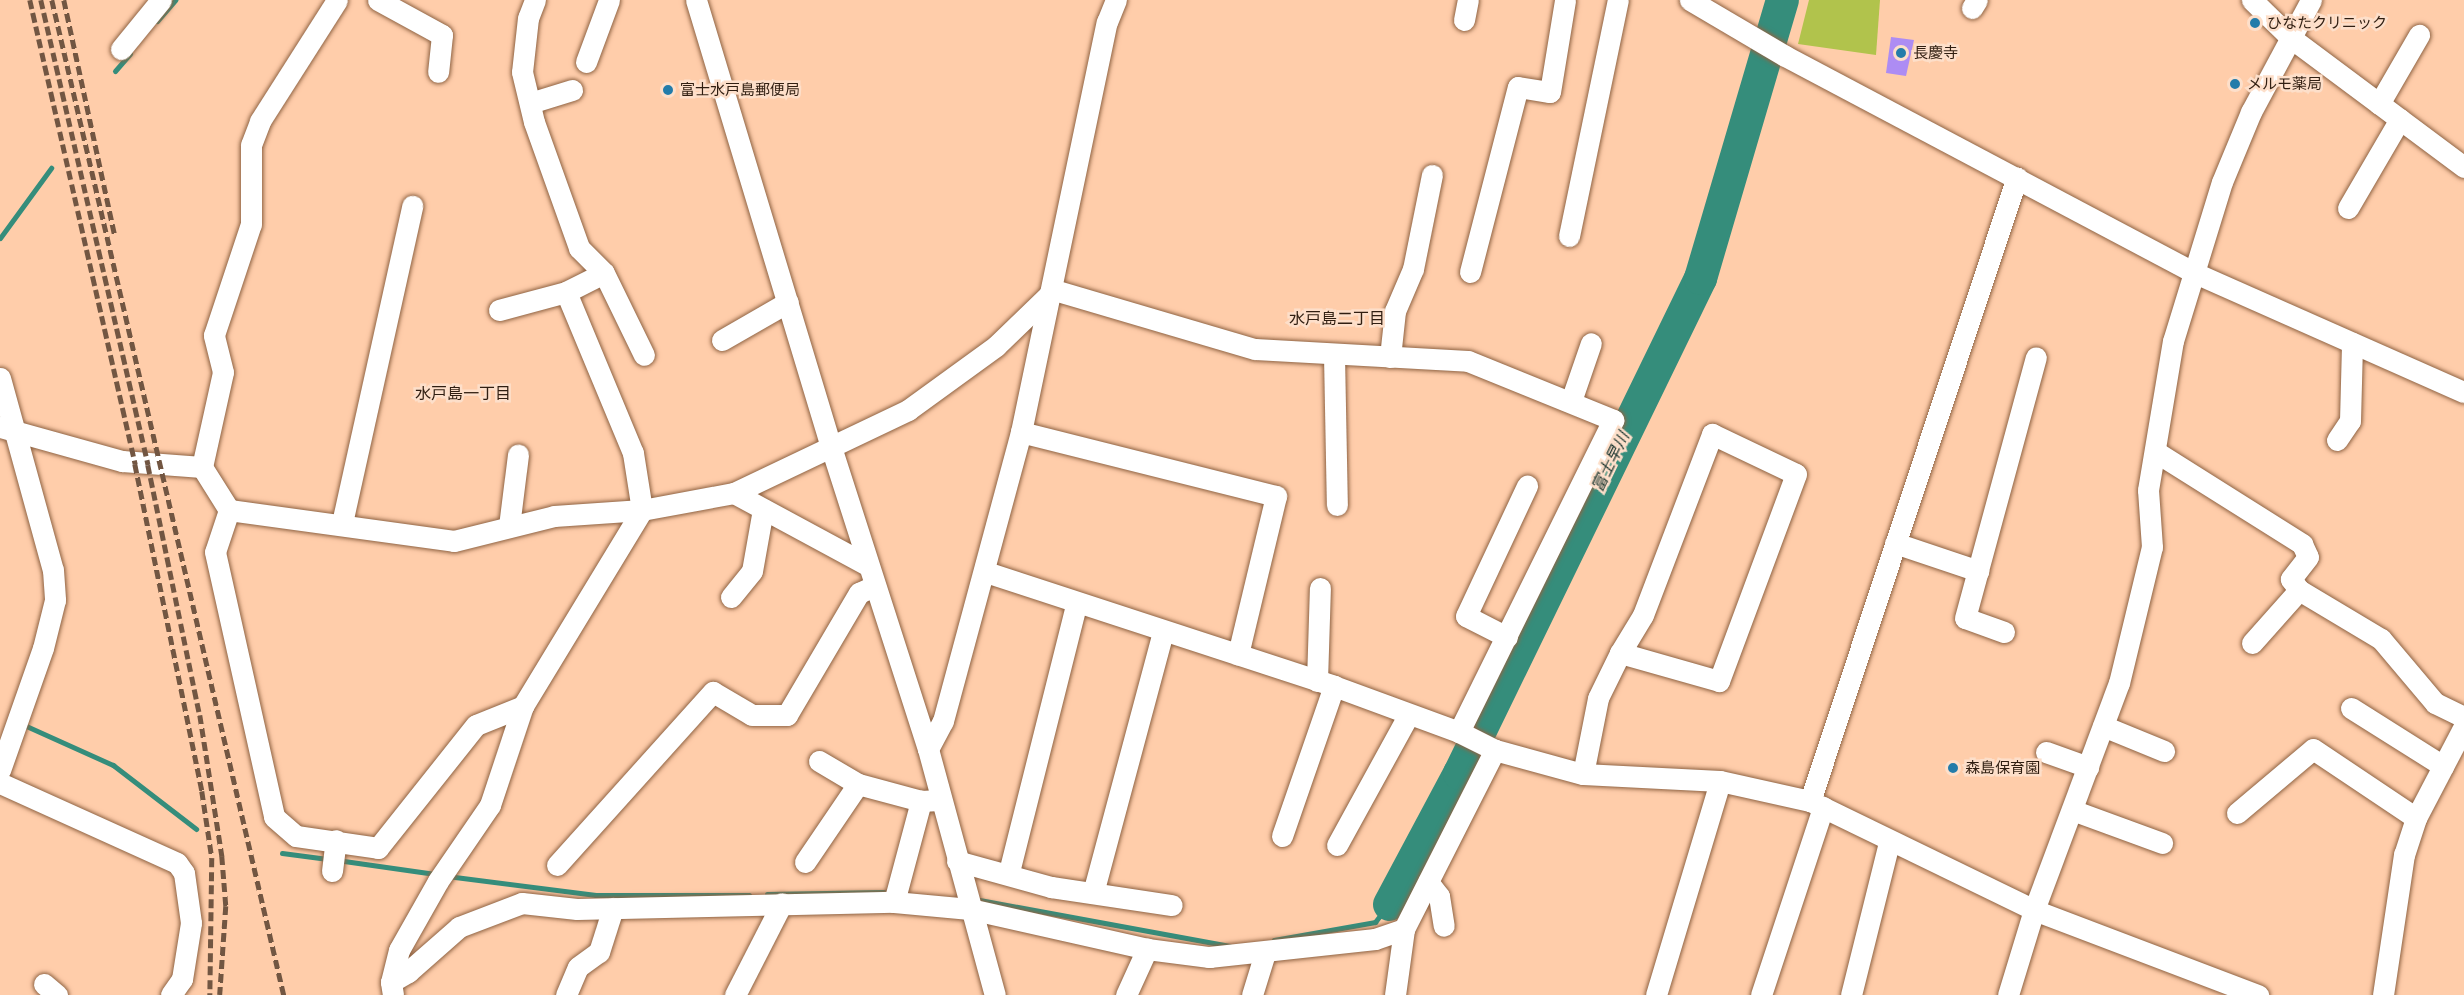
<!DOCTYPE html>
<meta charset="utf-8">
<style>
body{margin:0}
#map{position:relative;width:2464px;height:995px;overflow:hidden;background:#ffcdaa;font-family:Poppins,"Noto Sans JP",sans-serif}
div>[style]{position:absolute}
.green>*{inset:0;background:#b1c34c}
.stream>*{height:5px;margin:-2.5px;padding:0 2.5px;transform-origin:2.5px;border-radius:2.5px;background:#358d7b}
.river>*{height:33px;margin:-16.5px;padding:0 16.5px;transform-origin:16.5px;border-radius:16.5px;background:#358d7b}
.building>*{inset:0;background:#ad8cf3}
.roads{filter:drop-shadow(0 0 2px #8f6343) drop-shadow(0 0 2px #8f6343)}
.minor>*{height:21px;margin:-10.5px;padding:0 10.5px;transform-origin:10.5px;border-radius:10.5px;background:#fff}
.rail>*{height:4.5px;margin-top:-2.25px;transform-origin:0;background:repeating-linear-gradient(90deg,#725642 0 9px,transparent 0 13.5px)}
.dots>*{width:16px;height:16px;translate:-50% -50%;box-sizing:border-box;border:3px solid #fddfca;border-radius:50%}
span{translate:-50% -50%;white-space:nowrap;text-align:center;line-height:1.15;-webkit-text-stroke:5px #fddfca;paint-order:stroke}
.poi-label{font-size:15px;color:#301e11}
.left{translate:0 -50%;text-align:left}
.neighbourhood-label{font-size:16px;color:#301e11}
.water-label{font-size:16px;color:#18332d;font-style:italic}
</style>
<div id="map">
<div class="green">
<div style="clip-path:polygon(1809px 0,1880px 0,1876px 55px,1798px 44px)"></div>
</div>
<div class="stream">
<div style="left:157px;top:21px;width:28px;rotate:-49deg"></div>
<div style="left:115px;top:71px;width:23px;rotate:-49deg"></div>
<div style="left:0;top:238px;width:87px;rotate:-53.9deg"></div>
<div style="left:24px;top:725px;width:98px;rotate:24.2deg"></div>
<div style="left:113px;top:765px;width:105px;rotate:37.6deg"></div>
<div style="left:282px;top:853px;width:46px;rotate:7.4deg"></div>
<div style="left:337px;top:860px;width:99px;rotate:8.1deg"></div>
<div style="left:447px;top:876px;width:150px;rotate:7.3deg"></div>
<div style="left:596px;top:895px;width:153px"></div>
<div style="left:767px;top:894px;width:117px;rotate:-1deg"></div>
<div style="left:974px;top:899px;width:260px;rotate:10.4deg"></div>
<div style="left:1274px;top:940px;width:103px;rotate:-10.1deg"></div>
<div style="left:1375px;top:922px;width:23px;rotate:-52deg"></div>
</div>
<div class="river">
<div style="left:1389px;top:904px;width:149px;rotate:-61.9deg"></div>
<div style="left:1459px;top:773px;width:551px;rotate:-64.04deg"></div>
<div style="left:1700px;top:278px;width:290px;rotate:-73.6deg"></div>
</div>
<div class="building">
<div style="clip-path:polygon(1891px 37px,1914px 40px,1906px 76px,1886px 73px)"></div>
</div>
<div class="roads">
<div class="minor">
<div style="left:378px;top:0;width:73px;rotate:28.7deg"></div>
<div style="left:442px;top:35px;width:37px;rotate:96deg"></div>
<div style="left:535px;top:0;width:19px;rotate:111deg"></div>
<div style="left:528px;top:18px;width:54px;rotate:96.3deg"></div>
<div style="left:522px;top:72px;width:51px;rotate:76.5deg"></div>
<div style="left:534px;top:122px;width:134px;rotate:70.3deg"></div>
<div style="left:579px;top:248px;width:35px;rotate:45deg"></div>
<div style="left:604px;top:273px;width:91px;rotate:64deg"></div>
<div style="left:696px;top:0;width:467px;rotate:73.2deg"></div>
<div style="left:831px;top:447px;width:317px;rotate:72.2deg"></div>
<div style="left:928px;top:749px;width:255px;rotate:74.8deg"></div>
<div style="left:1690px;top:0;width:110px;rotate:30.5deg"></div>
<div style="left:1785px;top:56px;width:464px;rotate:27.9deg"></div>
<div style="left:2195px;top:273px;width:294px;rotate:23.9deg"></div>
<div style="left:2252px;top:0;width:54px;rotate:44.3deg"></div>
<div style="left:2291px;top:38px;width:216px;rotate:36.7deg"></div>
<div style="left:1972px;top:8px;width:9px;rotate:-58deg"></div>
<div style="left:1464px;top:20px;width:20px;rotate:-79deg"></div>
<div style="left:121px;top:49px;width:63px;rotate:-50.8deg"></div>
<div style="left:586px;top:62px;width:66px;rotate:-69.6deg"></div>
<div style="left:530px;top:103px;width:44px;rotate:-17.2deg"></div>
<div style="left:2379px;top:104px;width:80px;rotate:-59.9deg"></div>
<div style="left:2348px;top:208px;width:103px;rotate:-59.7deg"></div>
<div style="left:1569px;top:236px;width:241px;rotate:-78.3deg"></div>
<div style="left:1470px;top:272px;width:191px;rotate:-75.5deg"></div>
<div style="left:1518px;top:87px;width:32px;rotate:9deg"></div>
<div style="left:1550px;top:92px;width:93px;rotate:-80.7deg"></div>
<div style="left:1054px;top:290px;width:209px;rotate:16.4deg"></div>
<div style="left:1255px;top:349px;width:213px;rotate:3.2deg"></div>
<div style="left:1468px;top:361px;width:157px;rotate:22.1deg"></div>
<div style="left:1613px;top:420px;width:348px;rotate:116.3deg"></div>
<div style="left:499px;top:310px;width:69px;rotate:-15deg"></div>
<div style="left:722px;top:340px;width:76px;rotate:-29.9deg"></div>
<div style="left:1334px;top:355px;width:150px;rotate:88.9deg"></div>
<div style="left:1390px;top:357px;width:46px;rotate:-83.8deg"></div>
<div style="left:1395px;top:311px;width:46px;rotate:-66.8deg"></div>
<div style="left:1413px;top:269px;width:96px;rotate:-78.6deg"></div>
<div style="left:0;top:378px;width:199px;rotate:74.6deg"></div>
<div style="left:53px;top:570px;width:30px;rotate:86deg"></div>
<div style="left:55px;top:600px;width:49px;rotate:104deg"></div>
<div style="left:43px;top:648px;width:129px;rotate:109.4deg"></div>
<div style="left:1571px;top:401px;width:61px;rotate:-71deg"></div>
<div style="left:0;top:427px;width:127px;rotate:15.6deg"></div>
<div style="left:122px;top:461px;width:80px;rotate:4.3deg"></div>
<div style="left:202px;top:467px;width:51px;rotate:57.9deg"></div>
<div style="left:229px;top:510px;width:227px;rotate:7.8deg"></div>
<div style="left:454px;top:541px;width:103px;rotate:-14deg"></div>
<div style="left:554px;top:516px;width:88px;rotate:-3.9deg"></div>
<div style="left:642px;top:510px;width:94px;rotate:-10.5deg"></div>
<div style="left:734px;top:493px;width:193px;rotate:-25.5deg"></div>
<div style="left:908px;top:410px;width:109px;rotate:-36deg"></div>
<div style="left:996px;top:346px;width:81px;rotate:-44deg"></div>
<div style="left:1021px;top:432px;width:263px;rotate:14.1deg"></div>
<div style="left:1276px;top:496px;width:163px;rotate:103.5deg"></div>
<div style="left:2337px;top:440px;width:23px;rotate:-56deg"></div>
<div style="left:2350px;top:421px;width:78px;rotate:-88.5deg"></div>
<div style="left:2156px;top:452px;width:173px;rotate:32.2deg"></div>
<div style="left:2302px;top:544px;width:14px;rotate:65deg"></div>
<div style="left:2308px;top:557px;width:28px;rotate:128deg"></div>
<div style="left:2291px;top:579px;width:14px;rotate:54deg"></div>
<div style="left:2299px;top:590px;width:96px;rotate:30.9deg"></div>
<div style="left:2381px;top:639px;width:84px;rotate:49.8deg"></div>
<div style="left:2435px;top:703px;width:32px;rotate:26deg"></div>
<div style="left:202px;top:467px;width:97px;rotate:-77.5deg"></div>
<div style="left:223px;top:372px;width:38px;rotate:-104deg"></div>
<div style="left:214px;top:335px;width:117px;rotate:-71.6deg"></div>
<div style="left:251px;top:224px;width:79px;rotate:-90deg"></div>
<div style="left:251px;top:145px;width:26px;rotate:-69deg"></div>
<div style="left:260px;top:121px;width:143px;rotate:-57.5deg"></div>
<div style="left:734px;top:493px;width:151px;rotate:28.4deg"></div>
<div style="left:229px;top:510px;width:44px;rotate:108.4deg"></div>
<div style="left:215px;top:552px;width:271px;rotate:77.4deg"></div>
<div style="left:274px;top:817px;width:29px;rotate:41deg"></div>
<div style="left:296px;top:836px;width:83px;rotate:8.3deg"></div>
<div style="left:378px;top:848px;width:157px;rotate:-51.5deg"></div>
<div style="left:476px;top:725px;width:51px;rotate:-22deg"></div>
<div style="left:342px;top:523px;width:325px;rotate:-77.5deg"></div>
<div style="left:509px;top:526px;width:72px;rotate:-82.8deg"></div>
<div style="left:1895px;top:543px;width:88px;rotate:18.6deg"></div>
<div style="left:986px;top:572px;width:366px;rotate:18.1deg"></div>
<div style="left:1334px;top:686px;width:133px;rotate:20.2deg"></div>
<div style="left:1459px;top:732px;width:40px;rotate:26.6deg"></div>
<div style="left:1495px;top:750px;width:91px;rotate:15.3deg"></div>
<div style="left:1583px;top:774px;width:137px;rotate:2.9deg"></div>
<div style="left:1720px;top:781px;width:92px;rotate:12.5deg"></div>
<div style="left:1810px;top:801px;width:249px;rotate:25.9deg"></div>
<div style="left:2034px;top:910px;width:240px;rotate:20.8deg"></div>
<div style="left:731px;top:597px;width:33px;rotate:-51deg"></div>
<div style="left:752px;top:571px;width:63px;rotate:-79.9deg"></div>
<div style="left:2004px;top:632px;width:41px;rotate:-160.3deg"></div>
<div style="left:1965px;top:618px;width:270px;rotate:-74.8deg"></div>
<div style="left:1507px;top:637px;width:46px;rotate:-152.9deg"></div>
<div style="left:1466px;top:616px;width:144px;rotate:-64.9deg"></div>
<div style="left:2252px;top:643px;width:71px;rotate:-48.4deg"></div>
<div style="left:1317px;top:681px;width:93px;rotate:-88.2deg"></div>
<div style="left:2351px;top:708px;width:109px;rotate:32.2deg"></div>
<div style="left:2103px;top:726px;width:66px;rotate:22.3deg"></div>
<div style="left:928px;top:749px;width:32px;rotate:-62deg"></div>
<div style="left:943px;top:721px;width:299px;rotate:-74.9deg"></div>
<div style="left:1021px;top:432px;width:419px;rotate:-78.2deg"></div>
<div style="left:1107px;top:22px;width:24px;rotate:-68deg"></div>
<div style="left:2046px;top:752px;width:45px;rotate:19.7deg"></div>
<div style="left:819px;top:761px;width:45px;rotate:30.5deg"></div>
<div style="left:858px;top:784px;width:65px;rotate:15.1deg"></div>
<div style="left:921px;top:801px;width:18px;rotate:-3deg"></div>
<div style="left:1583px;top:774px;width:77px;rotate:-78.8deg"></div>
<div style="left:1598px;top:698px;width:50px;rotate:-63.9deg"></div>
<div style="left:1620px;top:653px;width:44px;rotate:-58.8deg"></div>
<div style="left:1643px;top:615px;width:194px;rotate:-69.1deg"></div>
<div style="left:1712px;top:434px;width:93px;rotate:25.5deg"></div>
<div style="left:1796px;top:474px;width:221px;rotate:110.4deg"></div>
<div style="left:1719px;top:681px;width:103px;rotate:-164.2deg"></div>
<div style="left:0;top:783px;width:194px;rotate:24.3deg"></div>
<div style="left:177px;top:863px;width:12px;rotate:55deg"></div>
<div style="left:184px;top:873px;width:50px;rotate:82deg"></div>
<div style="left:191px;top:923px;width:57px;rotate:99.1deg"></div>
<div style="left:182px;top:979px;width:19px;rotate:125deg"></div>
<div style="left:1810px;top:801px;width:657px;rotate:-71.65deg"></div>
<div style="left:2072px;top:810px;width:96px;rotate:20.1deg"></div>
<div style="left:2237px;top:813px;width:99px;rotate:-40.1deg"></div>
<div style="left:2313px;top:749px;width:124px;rotate:33.8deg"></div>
<div style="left:1282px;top:836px;width:159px;rotate:-70.9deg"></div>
<div style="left:1337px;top:845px;width:149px;rotate:-61.2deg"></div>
<div style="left:957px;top:861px;width:98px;rotate:15.5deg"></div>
<div style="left:1051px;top:887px;width:122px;rotate:8.5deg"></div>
<div style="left:805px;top:862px;width:94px;rotate:-55.8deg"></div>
<div style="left:557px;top:865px;width:233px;rotate:-48deg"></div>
<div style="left:713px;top:692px;width:45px;rotate:30.5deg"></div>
<div style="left:752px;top:715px;width:35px"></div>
<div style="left:787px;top:715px;width:142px;rotate:-59.5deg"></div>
<div style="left:859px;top:593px;width:17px;rotate:-25deg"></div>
<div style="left:332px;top:871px;width:31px;rotate:-83deg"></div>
<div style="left:1009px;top:872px;width:278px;rotate:-75.9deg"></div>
<div style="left:1428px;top:882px;width:18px;rotate:52deg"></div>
<div style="left:1439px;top:896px;width:30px;rotate:81deg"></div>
<div style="left:1093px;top:893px;width:271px;rotate:-75deg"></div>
<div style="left:894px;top:902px;width:105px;rotate:-75deg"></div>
<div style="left:391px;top:982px;width:33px;rotate:-76deg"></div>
<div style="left:399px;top:950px;width:79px;rotate:-60.5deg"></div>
<div style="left:438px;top:881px;width:92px;rotate:-55.6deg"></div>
<div style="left:490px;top:805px;width:104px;rotate:-71.6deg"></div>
<div style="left:523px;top:706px;width:229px;rotate:-58.7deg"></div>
<div style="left:642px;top:510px;width:58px;rotate:-99deg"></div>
<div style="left:633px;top:453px;width:174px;rotate:-112.6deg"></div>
<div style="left:566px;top:292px;width:42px;rotate:-26.6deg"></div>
<div style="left:44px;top:984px;width:17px;rotate:40deg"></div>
<div style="left:393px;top:995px;width:13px;rotate:-99deg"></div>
<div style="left:391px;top:982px;width:20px;rotate:-30deg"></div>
<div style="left:408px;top:972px;width:68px;rotate:-41.4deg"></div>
<div style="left:459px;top:927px;width:67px;rotate:-20.9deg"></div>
<div style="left:522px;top:903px;width:55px;rotate:6.2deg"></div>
<div style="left:577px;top:909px;width:317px;rotate:-1.3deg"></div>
<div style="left:894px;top:902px;width:76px;rotate:5.3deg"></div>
<div style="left:970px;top:909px;width:181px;rotate:12.7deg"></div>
<div style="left:1147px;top:949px;width:63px;rotate:7.4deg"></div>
<div style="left:1209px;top:957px;width:167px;rotate:-6.2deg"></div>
<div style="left:1375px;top:939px;width:31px;rotate:-19deg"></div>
<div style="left:566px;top:995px;width:30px;rotate:-67deg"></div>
<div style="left:578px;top:967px;width:26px;rotate:-36deg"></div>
<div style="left:599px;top:952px;width:46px;rotate:-72.3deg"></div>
<div style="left:735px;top:995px;width:103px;rotate:-62.9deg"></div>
<div style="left:1126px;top:995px;width:51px;rotate:-65.5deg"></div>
<div style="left:1252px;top:995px;width:44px;rotate:-72.8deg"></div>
<div style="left:1395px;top:995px;width:67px;rotate:-82.2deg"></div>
<div style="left:1404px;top:929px;width:201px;rotate:-63.1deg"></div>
<div style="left:1656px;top:995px;width:223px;rotate:-73.3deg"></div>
<div style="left:1761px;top:995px;width:198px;rotate:-71.7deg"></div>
<div style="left:1851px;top:995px;width:157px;rotate:-76deg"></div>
<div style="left:2008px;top:995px;width:89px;rotate:-73deg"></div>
<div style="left:2034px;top:910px;width:242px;rotate:-69.5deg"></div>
<div style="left:2119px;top:683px;width:140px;rotate:-76.4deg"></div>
<div style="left:2152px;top:547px;width:57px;rotate:-94deg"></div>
<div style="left:2148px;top:490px;width:151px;rotate:-80.5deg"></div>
<div style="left:2173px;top:341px;width:166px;rotate:-72.9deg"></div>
<div style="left:2222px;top:182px;width:76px;rotate:-67.5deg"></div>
<div style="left:2251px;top:112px;width:127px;rotate:-61.8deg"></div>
<div style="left:2383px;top:995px;width:142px;rotate:-81.5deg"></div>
<div style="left:2404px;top:855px;width:39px;rotate:-72deg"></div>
<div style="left:2416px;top:818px;width:104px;rotate:-62.4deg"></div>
</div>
</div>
<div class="rail">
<div style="left:30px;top:0;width:476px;rotate:77.2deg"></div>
<div style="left:135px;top:464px;width:334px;rotate:78.4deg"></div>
<div style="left:202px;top:791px;width:68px;rotate:81.5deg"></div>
<div style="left:212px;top:858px;width:137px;rotate:90.8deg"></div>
<div style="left:41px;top:0;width:477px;rotate:77deg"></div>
<div style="left:148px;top:465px;width:255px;rotate:78.3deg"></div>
<div style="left:200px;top:715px;width:143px;rotate:81.1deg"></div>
<div style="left:222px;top:856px;width:50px;rotate:85.4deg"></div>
<div style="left:226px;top:906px;width:89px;rotate:93.9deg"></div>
<div style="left:52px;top:0;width:1022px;rotate:76.88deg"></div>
<div style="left:64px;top:0;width:240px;rotate:77.8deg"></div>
</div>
<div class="dots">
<div style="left:2255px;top:23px;background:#237caa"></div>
<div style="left:1901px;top:53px;background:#237caa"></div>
<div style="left:2235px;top:84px;background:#237caa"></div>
<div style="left:668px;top:90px;background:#237caa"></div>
<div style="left:1953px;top:768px;background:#237caa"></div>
</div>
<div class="poi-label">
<span class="left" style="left:2267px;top:23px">ひなたクリニック</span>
<span class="left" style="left:1913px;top:53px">長慶寺</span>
<span class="left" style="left:2247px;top:84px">メルモ薬局</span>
<span class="left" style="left:680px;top:90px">富士水戸島郵便局</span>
<span class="left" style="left:1965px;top:768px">森島保育園</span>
</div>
<div class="neighbourhood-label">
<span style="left:1337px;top:319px">水戸島二丁目</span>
<span style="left:463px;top:394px">水戸島一丁目</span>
</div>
<div class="water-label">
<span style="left:1611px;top:462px;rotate:-64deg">富士早川</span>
</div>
</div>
